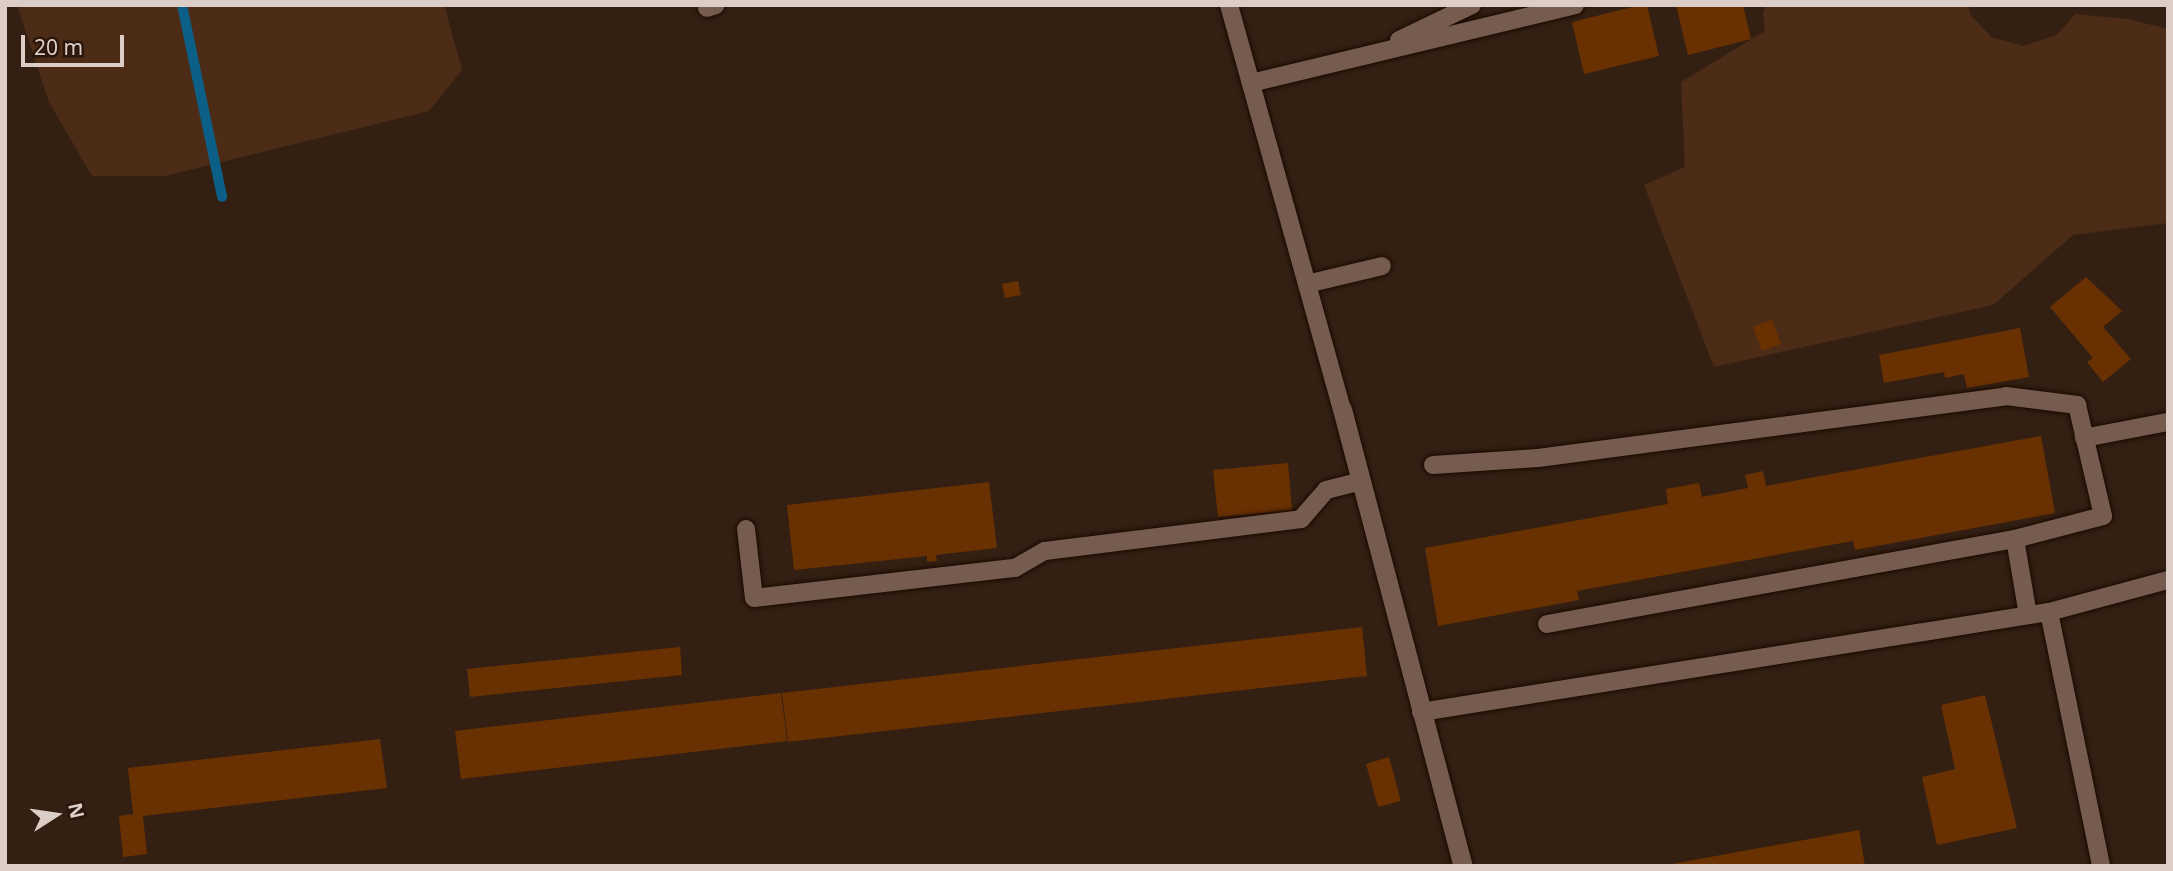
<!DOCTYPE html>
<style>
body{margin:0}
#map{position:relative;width:2173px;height:871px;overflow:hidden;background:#342013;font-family:"Noto Sans",sans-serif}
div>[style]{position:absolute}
.green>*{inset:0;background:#4d2c17}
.stream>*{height:10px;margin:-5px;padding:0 5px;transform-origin:5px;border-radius:5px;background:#0c5f87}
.building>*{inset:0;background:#693002}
.roads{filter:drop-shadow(0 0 2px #1b0901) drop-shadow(0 0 2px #1b0901)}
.service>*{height:18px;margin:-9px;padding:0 9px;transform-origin:9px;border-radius:9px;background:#755c4e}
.minor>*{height:19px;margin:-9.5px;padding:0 9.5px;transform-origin:9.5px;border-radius:9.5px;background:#755c4e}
span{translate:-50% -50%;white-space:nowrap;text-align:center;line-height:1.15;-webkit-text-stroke:5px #2a160a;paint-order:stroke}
.frame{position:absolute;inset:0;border:7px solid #dccec6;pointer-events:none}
.north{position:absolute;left:21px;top:780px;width:70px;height:70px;-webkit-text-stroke:5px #2a160a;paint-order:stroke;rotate:78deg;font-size:19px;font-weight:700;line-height:28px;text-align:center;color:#dccec6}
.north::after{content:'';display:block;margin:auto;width:24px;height:32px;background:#dccec6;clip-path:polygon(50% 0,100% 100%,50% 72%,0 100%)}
.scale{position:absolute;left:21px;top:35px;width:103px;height:32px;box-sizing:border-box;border:4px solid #dccec6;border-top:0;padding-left:9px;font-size:21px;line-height:24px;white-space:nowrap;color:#dccec6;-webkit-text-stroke:5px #2a160a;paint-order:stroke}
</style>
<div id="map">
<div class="green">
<div style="clip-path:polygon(17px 5px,444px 5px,462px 70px,429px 111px,165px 176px,92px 176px,49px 102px)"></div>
<div style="clip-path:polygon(1767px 5px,1969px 5px,1970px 14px,1991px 37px,2023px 46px,2057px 35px,2075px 14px,2127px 19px,2168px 29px,2168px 223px,2073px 235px,1993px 305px,1714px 367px,1644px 185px,1685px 167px,1681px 82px,1765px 31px,1763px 12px)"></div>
</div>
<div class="stream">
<div style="left:182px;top:5px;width:196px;rotate:78.2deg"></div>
</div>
<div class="building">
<div style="clip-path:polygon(1641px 5px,1647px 5px,1659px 56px,1584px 74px,1572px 22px)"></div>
<div style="clip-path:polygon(1676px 5px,1743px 5px,1751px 39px,1688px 55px)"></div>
<div style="clip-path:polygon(2086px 277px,2122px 311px,2103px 327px,2131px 359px,2103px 382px,2087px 362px,2093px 358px,2050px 307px)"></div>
<div style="clip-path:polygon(1018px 281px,1021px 295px,1005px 298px,1002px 284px)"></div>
<div style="clip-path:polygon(1772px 320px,1781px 344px,1762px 351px,1753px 327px)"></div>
<div style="clip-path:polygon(2020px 328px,2029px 377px,1967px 388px,1964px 374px,1945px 378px,1944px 372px,1884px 383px,1879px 355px)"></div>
<div style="clip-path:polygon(2041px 436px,2055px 513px,1855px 550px,1853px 541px,1577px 591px,1579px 600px,1438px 626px,1425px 548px,1668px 504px,1666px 489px,1699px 483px,1702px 497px,1748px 488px,1745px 475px,1763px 471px,1766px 486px)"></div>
<div style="clip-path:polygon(1288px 463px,1292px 510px,1218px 517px,1213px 470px)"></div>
<div style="clip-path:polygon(989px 482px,997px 548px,936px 555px,937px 561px,927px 562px,927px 556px,794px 570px,787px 505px)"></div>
<div style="clip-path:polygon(1362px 627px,1367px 676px,788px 742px,782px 693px)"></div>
<div style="clip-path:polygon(680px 647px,682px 675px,470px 697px,467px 669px)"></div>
<div style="clip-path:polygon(781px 693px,787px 741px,461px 779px,455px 731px)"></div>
<div style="clip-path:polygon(1985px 695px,2017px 828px,1937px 845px,1922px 777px,1955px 769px,1941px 705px)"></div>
<div style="clip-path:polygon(380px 739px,387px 788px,143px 816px,147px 854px,123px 857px,119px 816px,133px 814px,128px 768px)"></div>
<div style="clip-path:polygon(1389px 757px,1401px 801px,1378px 807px,1366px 764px)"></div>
<div style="clip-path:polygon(1859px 830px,1865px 866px,1672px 866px,1672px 864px)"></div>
</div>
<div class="roads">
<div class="service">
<div style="left:1229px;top:5px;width:420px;rotate:74.4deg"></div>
<div style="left:707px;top:8px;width:9px;rotate:-18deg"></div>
<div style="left:1399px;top:40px;width:81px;rotate:-25.6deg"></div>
<div style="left:1251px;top:83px;width:333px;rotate:-13.5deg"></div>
<div style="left:1307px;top:284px;width:77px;rotate:-13.5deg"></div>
<div style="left:2084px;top:438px;width:86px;rotate:-10.8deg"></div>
<div style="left:1433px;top:465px;width:105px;rotate:-3.8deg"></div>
<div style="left:1538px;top:458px;width:472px;rotate:-7.5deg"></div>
<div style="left:2006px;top:396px;width:72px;rotate:7.2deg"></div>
<div style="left:2077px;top:405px;width:114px;rotate:76.8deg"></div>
<div style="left:2103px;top:516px;width:91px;rotate:165.4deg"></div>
<div style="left:2015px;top:539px;width:77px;rotate:80.3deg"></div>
<div style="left:746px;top:529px;width:69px;rotate:83.4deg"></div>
<div style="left:754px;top:598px;width:263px;rotate:-6.6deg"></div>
<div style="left:1015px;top:568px;width:34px;rotate:-30deg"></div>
<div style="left:1045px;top:551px;width:258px;rotate:-7.1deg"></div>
<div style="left:1301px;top:519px;width:38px;rotate:-49deg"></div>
<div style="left:1326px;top:490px;width:36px;rotate:-14deg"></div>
<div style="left:2049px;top:612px;width:259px;rotate:78.4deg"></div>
<div style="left:1547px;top:624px;width:476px;rotate:-10.3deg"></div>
<div style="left:1421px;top:712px;width:636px;rotate:-9.05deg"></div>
<div style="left:2049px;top:612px;width:123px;rotate:-15.1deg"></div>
</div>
<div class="minor">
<div style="left:1342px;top:409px;width:473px;rotate:75.2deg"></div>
</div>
</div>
<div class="frame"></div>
<div class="north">N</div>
<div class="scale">20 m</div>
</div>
